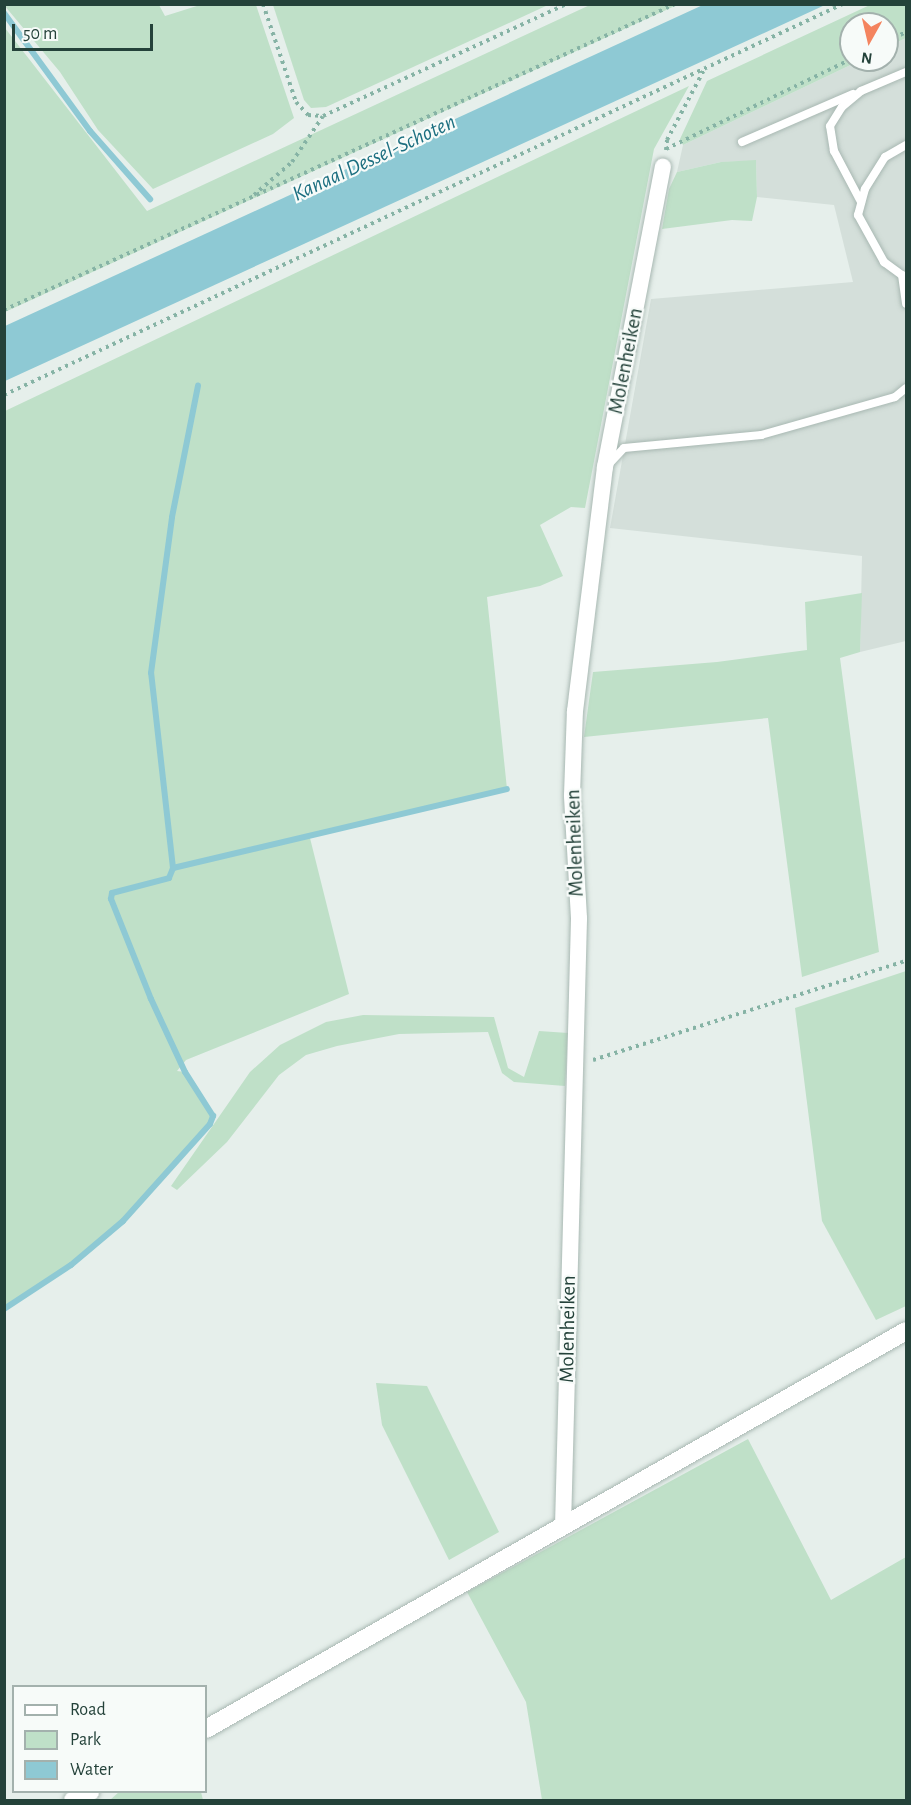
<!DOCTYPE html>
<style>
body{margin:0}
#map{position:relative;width:911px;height:1805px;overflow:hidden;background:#e6efeb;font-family:"Alegreya Sans",sans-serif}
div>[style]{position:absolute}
.built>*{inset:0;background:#d4dfda}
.green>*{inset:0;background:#bfe0c8}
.water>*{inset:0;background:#8ec9d4}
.stream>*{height:6px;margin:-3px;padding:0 3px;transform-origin:3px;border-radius:3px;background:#8ec9d4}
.path>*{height:4px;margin-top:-2px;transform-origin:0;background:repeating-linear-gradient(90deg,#86b3a5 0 3px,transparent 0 7.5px)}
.roads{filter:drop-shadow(0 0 2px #a8b8b2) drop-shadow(0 0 2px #a8b8b2)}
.service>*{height:8px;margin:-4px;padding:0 4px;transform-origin:4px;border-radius:4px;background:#fff}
.minor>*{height:16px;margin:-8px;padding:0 8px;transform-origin:8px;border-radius:8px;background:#fff}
.tertiary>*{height:18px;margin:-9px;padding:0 9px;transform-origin:9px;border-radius:9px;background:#fff}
span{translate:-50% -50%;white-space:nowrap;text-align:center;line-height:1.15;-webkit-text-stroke:4.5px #f7fbf9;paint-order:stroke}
.street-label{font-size:21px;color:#24423a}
.water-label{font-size:22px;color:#1c6f80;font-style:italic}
.frame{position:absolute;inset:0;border:6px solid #24423a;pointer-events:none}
.legend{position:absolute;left:12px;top:1685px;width:195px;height:108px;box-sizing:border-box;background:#f7fbf9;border:2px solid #a3b1ad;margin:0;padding:8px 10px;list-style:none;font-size:18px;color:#24423a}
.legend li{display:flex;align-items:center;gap:12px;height:30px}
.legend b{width:30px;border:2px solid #a3b1ad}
.north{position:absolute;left:839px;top:12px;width:60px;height:60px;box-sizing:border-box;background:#f7fbf9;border:2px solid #a3b1ad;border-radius:50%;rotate:188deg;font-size:16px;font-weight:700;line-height:24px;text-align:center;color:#24423a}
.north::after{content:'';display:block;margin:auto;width:21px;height:27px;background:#f4845f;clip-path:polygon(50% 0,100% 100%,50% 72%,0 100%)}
.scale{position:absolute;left:12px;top:24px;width:141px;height:27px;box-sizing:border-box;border:3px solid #24423a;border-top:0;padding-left:8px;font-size:18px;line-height:21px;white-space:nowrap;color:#24423a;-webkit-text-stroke:4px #f7fbf9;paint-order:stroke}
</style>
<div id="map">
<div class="built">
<div style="clip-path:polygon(906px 38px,906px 641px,860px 652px,862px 556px,610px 528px,651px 299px,853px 282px,834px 205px,757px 197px,756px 161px,721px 162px,677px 172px,683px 145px,861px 60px,887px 60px,887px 47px)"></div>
</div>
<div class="green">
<div style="clip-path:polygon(592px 4px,677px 5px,5px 312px,5px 28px,147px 211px)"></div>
<div style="clip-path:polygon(872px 4px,906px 5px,906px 38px,887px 47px,887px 24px,851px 24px,851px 60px,861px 60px,683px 145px,680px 139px,707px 81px)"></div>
<div style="clip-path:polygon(4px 5px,159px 5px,165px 16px,200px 5px,256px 5px,294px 118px,273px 134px,153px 189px,98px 130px,60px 72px)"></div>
<div style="clip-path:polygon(273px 5px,273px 4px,548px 5px,326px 107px,311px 108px,304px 100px)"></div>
<div style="clip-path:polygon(689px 86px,654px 149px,585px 508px,571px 507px,540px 525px,563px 576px,540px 586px,487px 597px,507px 789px,310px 838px,349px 994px,186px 1060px,177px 1071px,185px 1072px,213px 1115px,210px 1124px,123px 1221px,71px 1265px,5px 1309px,5px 411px)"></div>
<div style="clip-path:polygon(756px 160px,757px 197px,752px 221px,732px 220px,662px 229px,669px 189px,677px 172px,721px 162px)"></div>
<div style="clip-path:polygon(862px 593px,860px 652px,840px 658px,879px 952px,802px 977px,768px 718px,584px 737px,593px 672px,717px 662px,807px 650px,805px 602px)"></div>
<div style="clip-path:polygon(906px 971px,906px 1306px,876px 1320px,822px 1221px,795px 1008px)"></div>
<div style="clip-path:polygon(363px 1015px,494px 1017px,508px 1068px,524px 1077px,539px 1031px,568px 1033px,565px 1086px,514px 1082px,502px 1073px,488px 1032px,399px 1034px,337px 1046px,306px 1055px,279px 1075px,227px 1142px,177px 1190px,171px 1186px,250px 1072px,280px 1045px,326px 1022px)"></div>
<div style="clip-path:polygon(376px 1383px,427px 1386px,499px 1532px,449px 1560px,382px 1425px)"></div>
<div style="clip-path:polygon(748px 1439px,831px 1600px,906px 1557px,906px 1800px,542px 1800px,526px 1702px,467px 1592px)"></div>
<div style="clip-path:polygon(119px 1792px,201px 1792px,203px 1800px,110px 1800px)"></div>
</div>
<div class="water">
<div style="clip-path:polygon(705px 4px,825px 5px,5px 381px,5px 326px)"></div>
</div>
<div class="stream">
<div style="left:4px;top:13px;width:146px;rotate:53.9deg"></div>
<div style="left:90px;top:131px;width:91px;rotate:48.6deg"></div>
<div style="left:173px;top:868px;width:343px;rotate:-13.3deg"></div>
<div style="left:4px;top:1309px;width:80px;rotate:-33.3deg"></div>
<div style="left:71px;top:1265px;width:68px;rotate:-40.2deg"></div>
<div style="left:123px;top:1221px;width:130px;rotate:-48.1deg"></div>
<div style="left:210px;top:1124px;width:9px;rotate:-69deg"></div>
<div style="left:213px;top:1116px;width:52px;rotate:-122.5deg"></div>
<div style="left:185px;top:1072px;width:81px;rotate:-115deg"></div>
<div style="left:151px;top:999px;width:108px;rotate:-111.8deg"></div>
<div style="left:111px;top:899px;width:6px;rotate:-81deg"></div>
<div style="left:112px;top:893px;width:59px;rotate:-14.7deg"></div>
<div style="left:169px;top:878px;width:11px;rotate:-68deg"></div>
<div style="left:173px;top:868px;width:196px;rotate:-96.4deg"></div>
<div style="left:151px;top:673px;width:157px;rotate:-82.3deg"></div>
<div style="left:172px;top:517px;width:134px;rotate:-78.8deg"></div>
</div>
<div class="path">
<div style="left:263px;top:4px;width:103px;rotate:71.4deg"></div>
<div style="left:296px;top:102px;width:18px;rotate:47deg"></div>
<div style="left:308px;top:115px;width:15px;rotate:4deg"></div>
<div style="left:323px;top:116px;width:268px;rotate:-24.7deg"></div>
<div style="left:887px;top:41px;width:21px;rotate:-25deg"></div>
<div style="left:666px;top:149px;width:206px;rotate:-25.9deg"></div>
<div style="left:666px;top:150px;width:10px;rotate:-84deg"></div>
<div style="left:667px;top:140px;width:81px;rotate:-62.2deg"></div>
<div style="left:254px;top:195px;width:50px;rotate:-41deg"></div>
<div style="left:292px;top:162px;width:55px;rotate:-56deg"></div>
<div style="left:4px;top:310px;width:737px;rotate:-24.51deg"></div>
<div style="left:4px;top:395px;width:926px;rotate:-24.99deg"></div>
<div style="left:593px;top:1060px;width:328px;rotate:-17.6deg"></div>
</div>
<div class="roads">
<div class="service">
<div style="left:742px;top:142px;width:121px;rotate:-23.4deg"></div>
<div style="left:906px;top:145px;width:24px;rotate:150deg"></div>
<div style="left:885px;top:157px;width:38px;rotate:122deg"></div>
<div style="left:865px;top:189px;width:27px;rotate:105deg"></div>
<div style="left:858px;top:215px;width:54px;rotate:61deg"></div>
<div style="left:884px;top:262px;width:22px;rotate:36deg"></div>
<div style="left:902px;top:275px;width:29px;rotate:82deg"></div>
<div style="left:861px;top:202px;width:58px;rotate:-117.9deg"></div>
<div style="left:834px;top:151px;width:25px;rotate:-99deg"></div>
<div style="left:830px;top:126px;width:22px;rotate:-58deg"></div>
<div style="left:842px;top:107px;width:25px;rotate:-40deg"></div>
<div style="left:861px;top:91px;width:49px;rotate:-22.9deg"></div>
<div style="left:608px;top:465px;width:23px;rotate:-47deg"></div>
<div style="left:624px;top:448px;width:138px;rotate:-5.4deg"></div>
<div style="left:761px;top:435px;width:139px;rotate:-15.8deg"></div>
<div style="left:895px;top:397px;width:14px;rotate:-39deg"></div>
</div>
<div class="minor">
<div style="left:563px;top:1526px;width:608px;rotate:-88.49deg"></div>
<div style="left:579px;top:918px;width:123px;rotate:-93.3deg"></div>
<div style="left:572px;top:795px;width:84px;rotate:-88deg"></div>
<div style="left:575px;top:711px;width:246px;rotate:-83deg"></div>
<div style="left:605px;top:467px;width:306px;rotate:-79.1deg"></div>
</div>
<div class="tertiary">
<div style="left:206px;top:1729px;width:805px;rotate:-29.62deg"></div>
<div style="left:73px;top:1800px;width:19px;rotate:-25deg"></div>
</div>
</div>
<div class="street-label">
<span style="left:626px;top:361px;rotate:-79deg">Molenheiken</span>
<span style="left:575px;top:843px;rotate:-92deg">Molenheiken</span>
<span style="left:568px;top:1329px;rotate:-89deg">Molenheiken</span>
</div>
<div class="water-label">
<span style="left:374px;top:158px;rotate:-25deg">Kanaal Dessel-Schoten</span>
</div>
<div class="frame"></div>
<ul class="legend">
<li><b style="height:8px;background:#fff"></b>Road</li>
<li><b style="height:16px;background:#bfe0c8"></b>Park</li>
<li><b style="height:16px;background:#8ec9d4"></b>Water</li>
</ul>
<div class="north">N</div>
<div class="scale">50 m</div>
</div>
